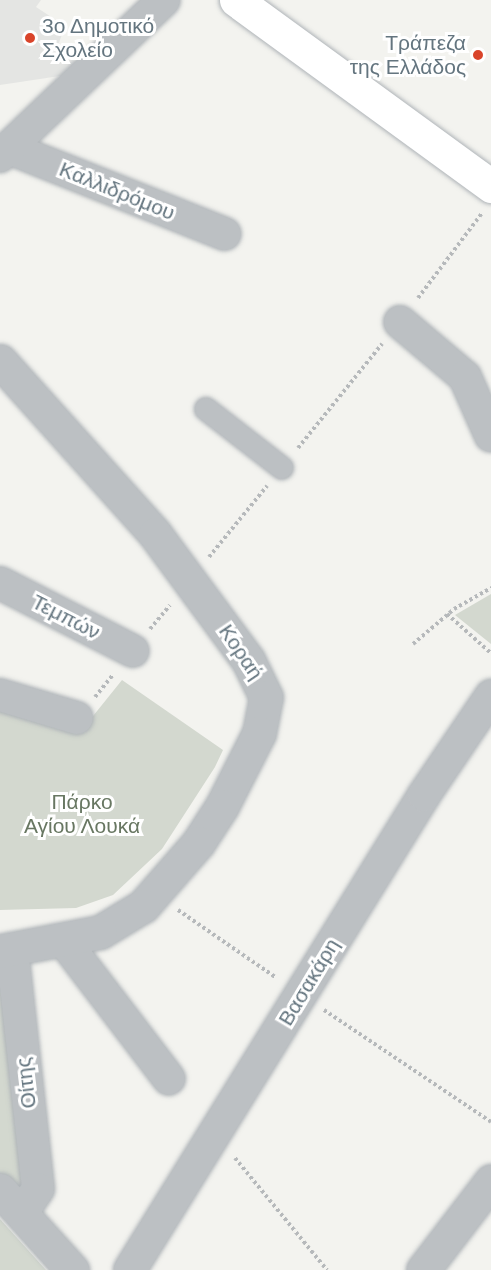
<!DOCTYPE html>
<meta charset="utf-8">
<style>
body{margin:0}
#map{position:relative;width:491px;height:1270px;overflow:hidden;background:#f3f3ef;font-family:Arial,sans-serif}
div>[style]{position:absolute}
.built>*{inset:0;background:#e4e5e3}
.green>*{inset:0;background:#d3d8cf}
.path>*{height:4px;margin-top:-2px;transform-origin:0;background:repeating-linear-gradient(90deg,#b6b9bb 0 3px,transparent 0 6px)}
.roads{filter:drop-shadow(0 0 2px #afb4b8) drop-shadow(0 0 2px #afb4b8)}
.pedestrian>*{height:22px;margin:-11px;padding:0 11px;transform-origin:11px;border-radius:11px;background:#bcc0c3}
.minor>*{height:32px;margin:-16px;padding:0 16px;transform-origin:16px;border-radius:16px;background:#bcc0c3}
.tertiary>*{height:33px;margin:-16.5px;padding:0 16.5px;transform-origin:16.5px;border-radius:16.5px;background:#bcc0c3}
.secondary>*{height:33px;margin:-16.5px;padding:0 16.5px;transform-origin:16.5px;border-radius:16.5px;background:#fff}
.dots>*{width:16px;height:16px;translate:-50% -50%;box-sizing:border-box;border:3px solid #fff;border-radius:50%}
span{translate:-50% -50%;white-space:nowrap;text-align:center;line-height:1.15;-webkit-text-stroke:6px #fff;paint-order:stroke}
.poi-label{font-size:21px;color:#64757f}
.left{translate:0 -50%;text-align:left}
.right{translate:-100% -50%;text-align:right}
.street-label{font-size:21px;color:#64757f}
.park-label{font-size:21px;color:#687762}
</style>
<div id="map">
<div class="built">
<div style="clip-path:polygon(0 0,41px 0,36px 7px,65px 26px,56px 51px,93px 71px,0 85px)"></div>
</div>
<div class="green">
<div style="clip-path:polygon(491px 594px,491px 644px,455px 615px)"></div>
<div style="clip-path:polygon(122px 680px,223px 750px,215px 767px,162px 849px,113px 895px,76px 908px,0 910px,0 709px,81px 731px)"></div>
<div style="clip-path:polygon(0 975px,31px 1185px,0 1214px)"></div>
<div style="clip-path:polygon(0 1219px,46px 1270px,0 1270px)"></div>
</div>
<div class="path">
<div style="left:418px;top:298px;width:106px;rotate:-53deg"></div>
<div style="left:298px;top:448px;width:134px;rotate:-51.1deg"></div>
<div style="left:209px;top:557px;width:92px;rotate:-50.8deg"></div>
<div style="left:447px;top:614px;width:59px;rotate:41.6deg"></div>
<div style="left:150px;top:629px;width:31px;rotate:-50deg"></div>
<div style="left:413px;top:644px;width:54px;rotate:-40.5deg"></div>
<div style="left:454px;top:609px;width:43px;rotate:-29.6deg"></div>
<div style="left:95px;top:697px;width:28px;rotate:-51deg"></div>
<div style="left:178px;top:910px;width:118px;rotate:34.6deg"></div>
<div style="left:324px;top:1010px;width:201px;rotate:33.8deg"></div>
<div style="left:235px;top:1158px;width:145px;rotate:50.6deg"></div>
</div>
<div class="roads">
<div class="pedestrian">
<div style="left:206px;top:409px;width:96px;rotate:37.8deg"></div>
</div>
<div class="minor">
<div style="left:9px;top:148px;width:232px;rotate:21.7deg"></div>
<div style="left:0;top:156px;width:226px;rotate:-43.6deg"></div>
<div style="left:400px;top:322px;width:85px;rotate:40.2deg"></div>
<div style="left:465px;top:377px;width:64px;rotate:66.2deg"></div>
<div style="left:0;top:583px;width:149px;rotate:27.1deg"></div>
<div style="left:0;top:695px;width:80px;rotate:16.6deg"></div>
<div style="left:64px;top:941px;width:173px;rotate:52.7deg"></div>
<div style="left:12px;top:949px;width:241px;rotate:83.8deg"></div>
<div style="left:38px;top:1189px;width:27px;rotate:124deg"></div>
<div style="left:130px;top:1270px;width:559px;rotate:-58.24deg"></div>
<div style="left:424px;top:795px;width:120px;rotate:-55.9deg"></div>
</div>
<div class="tertiary">
<div style="left:0;top:361px;width:232px;rotate:48.1deg"></div>
<div style="left:155px;top:534px;width:157px;rotate:53.6deg"></div>
<div style="left:248px;top:660px;width:41px;rotate:64.1deg"></div>
<div style="left:266px;top:697px;width:37px;rotate:101deg"></div>
<div style="left:259px;top:733px;width:82px;rotate:116.9deg"></div>
<div style="left:222px;top:806px;width:44px;rotate:123deg"></div>
<div style="left:198px;top:843px;width:84px;rotate:131.1deg"></div>
<div style="left:143px;top:906px;width:50px;rotate:148.8deg"></div>
<div style="left:100px;top:932px;width:102px;rotate:169.2deg"></div>
<div style="left:0;top:1190px;width:108px;rotate:48deg"></div>
<div style="left:423px;top:1270px;width:112px;rotate:-52.6deg"></div>
</div>
<div class="secondary">
<div style="left:236px;top:0;width:316px;rotate:36.1deg"></div>
</div>
</div>
<div class="dots">
<div style="left:30px;top:38px;background:#d9442a"></div>
<div style="left:478px;top:55px;background:#d9442a"></div>
</div>
<div class="poi-label">
<span class="left" style="left:42px;top:38px">3ο Δημοτικό<br>Σχολείο</span>
<span class="right" style="left:466px;top:55px">Τράπεζα<br>της Ελλάδος</span>
</div>
<div class="street-label">
<span style="left:117px;top:191px;rotate:22deg">Καλλιδρόμου</span>
<span style="left:66px;top:617px;rotate:27deg">Τεμπών</span>
<span style="left:241px;top:652px;rotate:56deg">Κοραή</span>
<span style="left:309px;top:982px;rotate:-59deg">Βασακάρη</span>
<span style="left:26px;top:1083px;rotate:-97deg">Οίτης</span>
</div>
<div class="park-label">
<span style="left:82px;top:814px">Πάρκο<br>Αγίου Λουκά</span>
</div>
</div>
